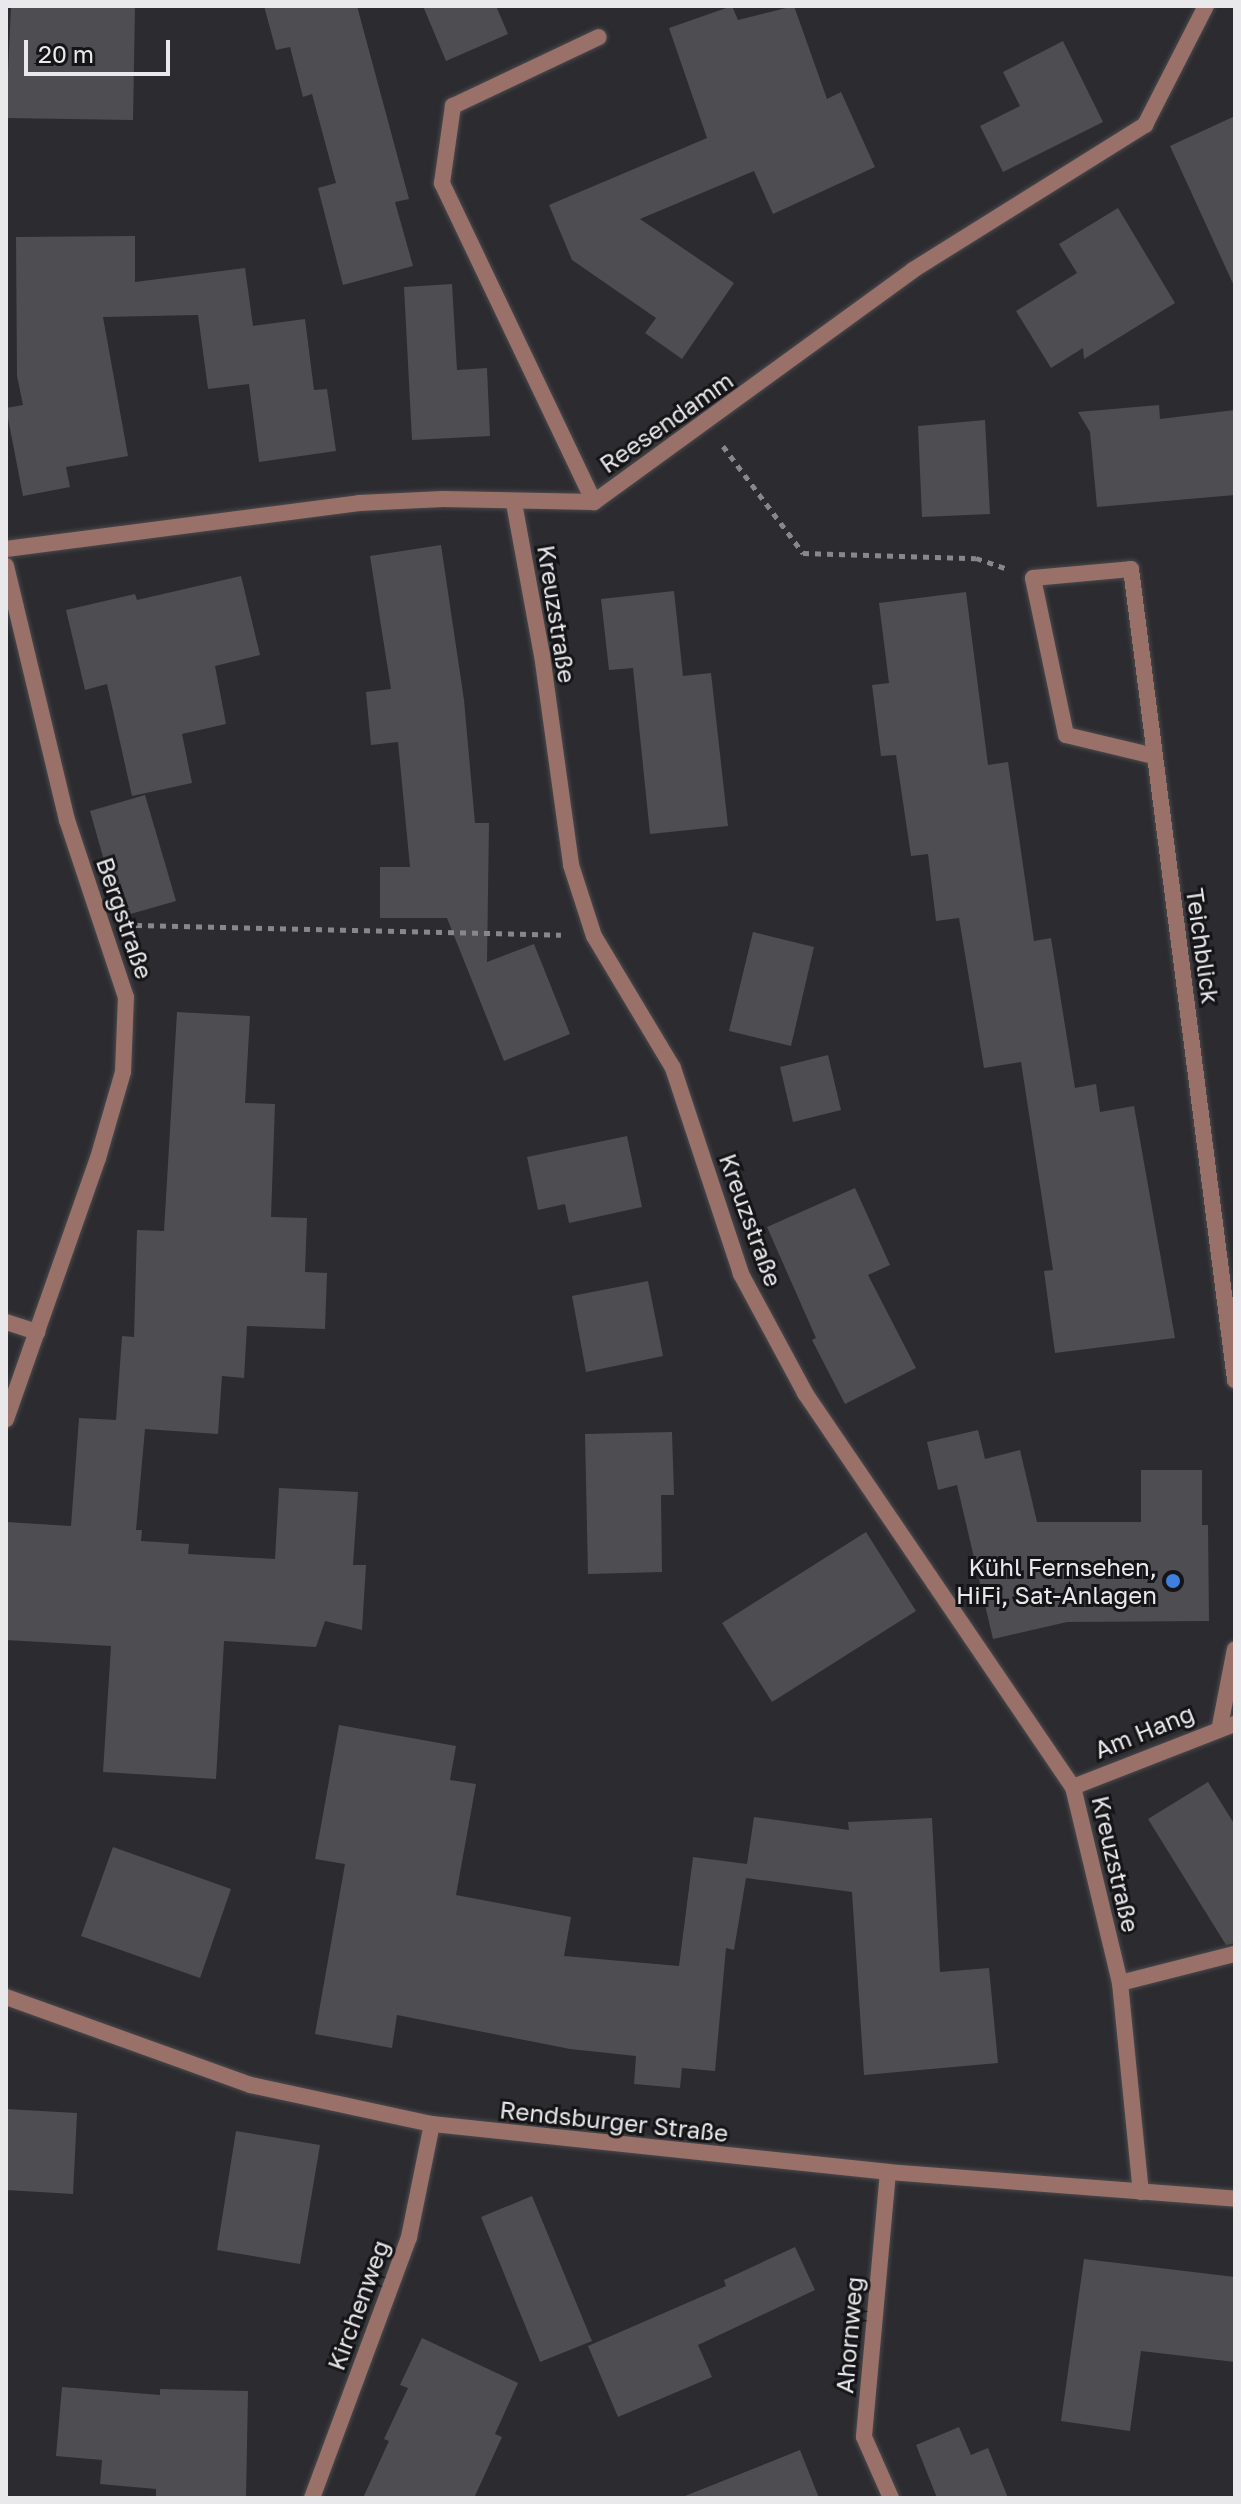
<!DOCTYPE html>
<meta charset="utf-8">
<style>
body{margin:0}
#map{position:relative;width:1241px;height:2504px;overflow:hidden;background:#2c2c30;font-family:"Golos Text",sans-serif}
div>[style]{position:absolute}
.building>*{inset:0;background:#4d4d52}
.path>*{height:5px;margin-top:-2.5px;transform-origin:0;background:repeating-linear-gradient(90deg,#88888b 0 6px,transparent 0 12px)}
.roads{filter:drop-shadow(0 0 2px #4a4a4e) drop-shadow(0 0 2px #4a4a4e)}
.minor>*{height:16px;margin:-8px;padding:0 8px;transform-origin:8px;border-radius:8px;background:#9a7169}
.tertiary>*{height:16px;margin:-8px;padding:0 8px;transform-origin:8px;border-radius:8px;background:#9a7169}
.dots>*{width:22px;height:22px;translate:-50% -50%;box-sizing:border-box;border:4px solid #151517;border-radius:50%}
span{translate:-50% -50%;white-space:nowrap;text-align:center;line-height:1.15;-webkit-text-stroke:6px #151517;paint-order:stroke}
.street-label{font-size:24px;color:#e9e9ec}
.poi-label{font-size:24px;color:#e9e9ec}
.right{translate:-100% -50%;text-align:right}
.frame{position:absolute;inset:0;border:8px solid #e9e9ec;pointer-events:none}
.scale{position:absolute;left:24px;top:40px;width:146px;height:36px;box-sizing:border-box;border:4px solid #e9e9ec;border-top:0;padding-left:10px;font-size:24px;line-height:28px;white-space:nowrap;color:#e9e9ec;-webkit-text-stroke:6px #151517;paint-order:stroke}
</style>
<div id="map">
<div class="building">
<div style="clip-path:polygon(11px 6px,135px 6px,133px 120px,6px 118px)"></div>
<div style="clip-path:polygon(264px 6px,357px 6px,409px 199px,395px 202px,413px 266px,343px 285px,318px 188px,336px 183px,312px 94px,303px 97px,290px 47px,276px 50px)"></div>
<div style="clip-path:polygon(423px 6px,496px 6px,508px 34px,446px 61px)"></div>
<div style="clip-path:polygon(732px 6px,738px 20px,794px 6px,827px 99px,841px 92px,875px 167px,773px 214px,754px 171px,640px 219px,734px 283px,682px 359px,645px 333px,656px 318px,572px 260px,549px 205px,707px 138px,669px 28px)"></div>
<div style="clip-path:polygon(1063px 41px,1103px 122px,1003px 172px,980px 126px,1020px 106px,1003px 72px)"></div>
<div style="clip-path:polygon(1235px 116px,1235px 288px,1170px 146px)"></div>
<div style="clip-path:polygon(1118px 208px,1175px 303px,1084px 359px,1083px 348px,1051px 368px,1016px 311px,1077px 273px,1059px 244px)"></div>
<div style="clip-path:polygon(135px 236px,135px 282px,245px 268px,253px 326px,305px 319px,314px 390px,327px 389px,336px 451px,259px 462px,249px 384px,208px 389px,198px 315px,103px 317px,128px 456px,66px 467px,70px 487px,23px 496px,6px 408px,23px 405px,17px 376px,16px 237px)"></div>
<div style="clip-path:polygon(452px 284px,457px 370px,487px 368px,490px 436px,412px 440px,404px 287px)"></div>
<div style="clip-path:polygon(1159px 405px,1160px 419px,1235px 410px,1235px 495px,1097px 507px,1090px 432px,1078px 412px)"></div>
<div style="clip-path:polygon(985px 420px,990px 514px,922px 517px,918px 426px)"></div>
<div style="clip-path:polygon(441px 545px,464px 700px,475px 823px,489px 823px,487px 962px,534px 944px,570px 1034px,504px 1061px,447px 918px,380px 918px,380px 867px,410px 867px,398px 742px,371px 745px,366px 692px,391px 689px,370px 556px)"></div>
<div style="clip-path:polygon(241px 576px,260px 655px,215px 666px,226px 724px,182px 734px,192px 783px,132px 796px,107px 684px,85px 690px,66px 610px,135px 594px,137px 600px)"></div>
<div style="clip-path:polygon(674px 591px,683px 676px,711px 673px,728px 826px,650px 834px,633px 668px,609px 670px,601px 599px)"></div>
<div style="clip-path:polygon(966px 592px,988px 765px,1008px 762px,1034px 941px,1051px 938px,1075px 1088px,1096px 1084px,1100px 1112px,1134px 1106px,1175px 1338px,1055px 1353px,1044px 1271px,1053px 1270px,1021px 1062px,984px 1068px,959px 918px,936px 921px,928px 854px,911px 856px,896px 755px,881px 756px,872px 685px,889px 683px,879px 603px)"></div>
<div style="clip-path:polygon(145px 795px,176px 901px,120px 917px,90px 811px)"></div>
<div style="clip-path:polygon(753px 932px,814px 947px,791px 1046px,729px 1031px)"></div>
<div style="clip-path:polygon(177px 1012px,250px 1016px,245px 1103px,275px 1104px,271px 1217px,307px 1218px,305px 1272px,327px 1273px,325px 1329px,247px 1326px,244px 1378px,222px 1376px,218px 1434px,145px 1429px,136px 1530px,142px 1530px,141px 1541px,189px 1544px,188px 1554px,275px 1559px,279px 1488px,358px 1492px,353px 1565px,366px 1565px,362px 1630px,325px 1621px,316px 1647px,224px 1641px,216px 1779px,103px 1772px,111px 1646px,6px 1640px,6px 1522px,71px 1526px,79px 1418px,116px 1420px,122px 1336px,134px 1337px,137px 1230px,164px 1231px)"></div>
<div style="clip-path:polygon(828px 1055px,841px 1110px,793px 1122px,780px 1067px)"></div>
<div style="clip-path:polygon(627px 1136px,642px 1207px,569px 1223px,565px 1204px,538px 1210px,527px 1157px)"></div>
<div style="clip-path:polygon(855px 1188px,890px 1265px,868px 1275px,916px 1368px,845px 1404px,812px 1340px,816px 1338px,767px 1227px)"></div>
<div style="clip-path:polygon(648px 1281px,663px 1356px,586px 1372px,572px 1296px)"></div>
<div style="clip-path:polygon(978px 1430px,985px 1459px,1020px 1450px,1037px 1522px,1141px 1522px,1141px 1470px,1202px 1470px,1202px 1525px,1208px 1525px,1209px 1621px,1067px 1622px,993px 1639px,957px 1485px,938px 1490px,927px 1442px)"></div>
<div style="clip-path:polygon(672px 1432px,674px 1495px,661px 1495px,662px 1572px,588px 1574px,585px 1434px)"></div>
<div style="clip-path:polygon(866px 1532px,916px 1611px,772px 1702px,722px 1623px)"></div>
<div style="clip-path:polygon(339px 1725px,456px 1746px,450px 1780px,476px 1784px,456px 1895px,571px 1917px,564px 1956px,679px 1966px,693px 1857px,747px 1864px,754px 1817px,849px 1830px,848px 1822px,932px 1818px,940px 1972px,989px 1968px,998px 2063px,864px 2075px,852px 1892px,746px 1878px,734px 1950px,726px 1948px,715px 2071px,682px 2068px,680px 2088px,634px 2084px,636px 2056px,570px 2049px,397px 2015px,392px 2048px,315px 2034px,345px 1864px,315px 1859px)"></div>
<div style="clip-path:polygon(1208px 1782px,1235px 1825px,1235px 1943px,1226px 1945px,1148px 1819px)"></div>
<div style="clip-path:polygon(113px 1847px,231px 1889px,200px 1978px,81px 1936px)"></div>
<div style="clip-path:polygon(6px 2109px,77px 2113px,73px 2194px,6px 2190px)"></div>
<div style="clip-path:polygon(236px 2131px,320px 2145px,300px 2264px,217px 2250px)"></div>
<div style="clip-path:polygon(532px 2196px,592px 2341px,540px 2362px,481px 2217px)"></div>
<div style="clip-path:polygon(795px 2247px,815px 2290px,698px 2345px,712px 2377px,618px 2417px,588px 2346px,726px 2286px,724px 2280px)"></div>
<div style="clip-path:polygon(1084px 2259px,1235px 2277px,1235px 2362px,1141px 2351px,1130px 2431px,1061px 2421px)"></div>
<div style="clip-path:polygon(422px 2338px,518px 2383px,495px 2434px,502px 2437px,474px 2498px,363px 2498px,389px 2441px,384px 2439px,408px 2388px,400px 2385px)"></div>
<div style="clip-path:polygon(62px 2387px,160px 2395px,160px 2389px,248px 2391px,246px 2498px,156px 2498px,156px 2489px,100px 2484px,102px 2460px,56px 2456px)"></div>
<div style="clip-path:polygon(959px 2427px,971px 2455px,988px 2448px,1008px 2498px,937px 2498px,916px 2445px)"></div>
<div style="clip-path:polygon(800px 2450px,819px 2498px,685px 2498px,685px 2496px)"></div>
</div>
<div class="path">
<div style="left:723px;top:446px;width:134px;rotate:53.2deg"></div>
<div style="left:803px;top:553px;width:173px;rotate:1.7deg"></div>
<div style="left:976px;top:558px;width:31px;rotate:19deg"></div>
<div style="left:136px;top:925px;width:425px;rotate:1.3deg"></div>
</div>
<div class="roads">
<div class="minor">
<div style="left:594px;top:502px;width:353px;rotate:-115.5deg"></div>
<div style="left:442px;top:183px;width:78px;rotate:-81.9deg"></div>
<div style="left:453px;top:106px;width:161px;rotate:-25.3deg"></div>
<div style="left:514px;top:503px;width:155px;rotate:79.6deg"></div>
<div style="left:542px;top:655px;width:212px;rotate:82.1deg"></div>
<div style="left:571px;top:865px;width:75px;rotate:72.1deg"></div>
<div style="left:594px;top:936px;width:154px;rotate:59.1deg"></div>
<div style="left:673px;top:1068px;width:217px;rotate:71.7deg"></div>
<div style="left:741px;top:1274px;width:135px;rotate:61.7deg"></div>
<div style="left:805px;top:1393px;width:477px;rotate:55.8deg"></div>
<div style="left:1073px;top:1787px;width:202px;rotate:76.5deg"></div>
<div style="left:1120px;top:1983px;width:210px;rotate:84.3deg"></div>
<div style="left:6px;top:549px;width:356px;rotate:-7.4deg"></div>
<div style="left:359px;top:503px;width:84px;rotate:-2.7deg"></div>
<div style="left:443px;top:499px;width:151px;rotate:1.1deg"></div>
<div style="left:594px;top:502px;width:394px;rotate:-36deg"></div>
<div style="left:913px;top:270px;width:274px;rotate:-32deg"></div>
<div style="left:1145px;top:125px;width:134px;rotate:-62.9deg"></div>
<div style="left:6px;top:566px;width:261px;rotate:76.5deg"></div>
<div style="left:67px;top:820px;width:187px;rotate:71.6deg"></div>
<div style="left:126px;top:997px;width:75px;rotate:92.3deg"></div>
<div style="left:123px;top:1072px;width:90px;rotate:106.2deg"></div>
<div style="left:98px;top:1158px;width:277px;rotate:109.4deg"></div>
<div style="left:1154px;top:756px;width:90px;rotate:-166.6deg"></div>
<div style="left:1066px;top:735px;width:160px;rotate:-101.9deg"></div>
<div style="left:1033px;top:578px;width:98px;rotate:-5.2deg"></div>
<div style="left:1131px;top:569px;width:818px;rotate:82.69deg"></div>
<div style="left:6px;top:1322px;width:33px;rotate:18deg"></div>
<div style="left:1220px;top:1726px;width:78px;rotate:-79deg"></div>
<div style="left:1073px;top:1787px;width:174px;rotate:-21.3deg"></div>
<div style="left:1120px;top:1983px;width:119px;rotate:-14.2deg"></div>
<div style="left:888px;top:2172px;width:266px;rotate:95.2deg"></div>
<div style="left:864px;top:2437px;width:67px;rotate:66.1deg"></div>
<div style="left:312px;top:2498px;width:278px;rotate:-69.6deg"></div>
<div style="left:409px;top:2237px;width:115px;rotate:-78.5deg"></div>
</div>
<div class="tertiary">
<div style="left:6px;top:1997px;width:260px;rotate:19.8deg"></div>
<div style="left:251px;top:2085px;width:185px;rotate:12.2deg"></div>
<div style="left:432px;top:2124px;width:459px;rotate:6deg"></div>
<div style="left:888px;top:2172px;width:348px;rotate:4.4deg"></div>
</div>
</div>
<div class="dots">
<div style="left:1173px;top:1581px;background:#3f7fe0"></div>
</div>
<div class="street-label">
<span style="left:666px;top:422px;rotate:-35deg">Reesendamm</span>
<span style="left:557px;top:614px;rotate:81deg">Kreuzstraße</span>
<span style="left:125px;top:918px;rotate:71deg">Bergstraße</span>
<span style="left:1203px;top:946px;rotate:82deg">Teichblick</span>
<span style="left:751px;top:1220px;rotate:70deg">Kreuzstraße</span>
<span style="left:1144px;top:1731px;rotate:-22deg">Am Hang</span>
<span style="left:1116px;top:1864px;rotate:77deg">Kreuzstraße</span>
<span style="left:614px;top:2121px;rotate:6deg">Rendsburger Straße</span>
<span style="left:358px;top:2305px;rotate:-70deg">Kirchenweg</span>
<span style="left:849px;top:2335px;rotate:-85deg">Ahornweg</span>
</div>
<div class="poi-label">
<span class="right" style="left:1157px;top:1581px">Kühl Fernsehen,<br>HiFi, Sat-Anlagen</span>
</div>
<div class="frame"></div>
<div class="scale">20 m</div>
</div>
